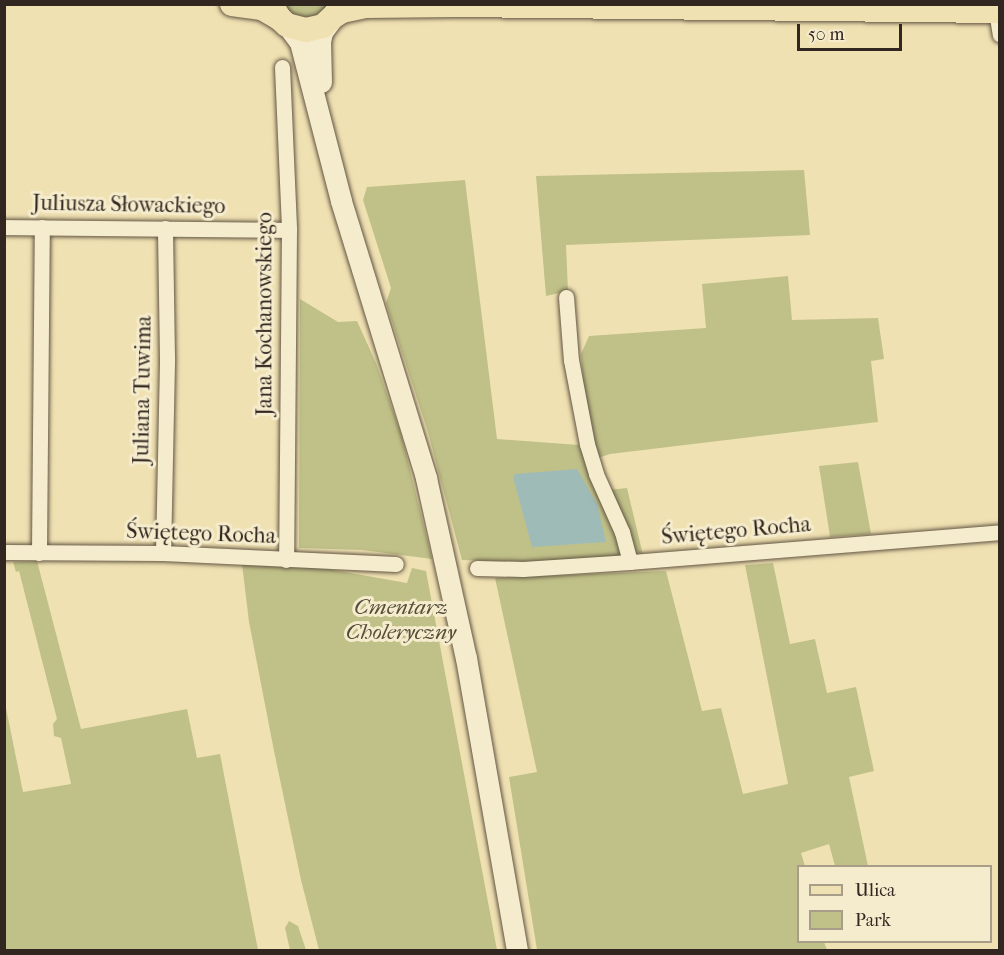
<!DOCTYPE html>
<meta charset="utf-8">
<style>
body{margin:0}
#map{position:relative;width:1004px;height:955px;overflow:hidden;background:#f0e1b2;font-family:"IM FELL French Canon",serif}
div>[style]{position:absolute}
.green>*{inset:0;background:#c0c188}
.water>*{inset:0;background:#9fbbb7}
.roads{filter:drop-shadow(0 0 2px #625644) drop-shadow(0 0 2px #625644)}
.street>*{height:15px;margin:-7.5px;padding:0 7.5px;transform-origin:7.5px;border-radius:7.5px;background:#f5eccd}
.secondary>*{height:21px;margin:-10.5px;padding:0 10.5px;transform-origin:10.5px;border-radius:10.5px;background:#f5eccd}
.primary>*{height:24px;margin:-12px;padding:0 12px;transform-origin:12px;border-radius:12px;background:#f0e1b2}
span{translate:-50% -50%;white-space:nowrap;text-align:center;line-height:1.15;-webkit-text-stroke:6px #f5eccd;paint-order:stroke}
.street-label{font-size:22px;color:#322720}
.park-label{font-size:22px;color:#564e3a;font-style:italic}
.frame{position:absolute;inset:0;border:6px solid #322720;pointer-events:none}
.legend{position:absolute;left:797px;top:865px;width:195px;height:78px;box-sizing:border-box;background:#f5eccd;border:2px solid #a79d88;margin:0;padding:8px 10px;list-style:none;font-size:18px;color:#322720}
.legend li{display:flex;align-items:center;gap:12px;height:30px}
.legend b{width:30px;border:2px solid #a79d88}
.scale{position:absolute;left:797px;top:24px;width:105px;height:27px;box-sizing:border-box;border:3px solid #322720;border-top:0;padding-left:8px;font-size:18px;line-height:21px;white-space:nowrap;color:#322720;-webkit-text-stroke:4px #f5eccd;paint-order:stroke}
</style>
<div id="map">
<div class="green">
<div style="clip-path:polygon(282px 5px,329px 5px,314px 18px,296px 17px)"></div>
<div style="clip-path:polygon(804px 170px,810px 235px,566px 245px,568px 291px,546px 296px,536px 176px)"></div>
<div style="clip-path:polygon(465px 180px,497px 439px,579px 445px,621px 547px,620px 556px,528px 562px,462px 560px,428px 432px,386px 303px,391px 288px,363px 200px,367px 187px)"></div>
<div style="clip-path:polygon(788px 276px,792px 320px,878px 318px,884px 359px,871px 361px,878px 422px,610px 454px,598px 458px,586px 420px,581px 354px,589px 336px,706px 328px,702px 284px)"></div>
<div style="clip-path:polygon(300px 299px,338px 322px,357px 321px,376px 363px,401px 434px,432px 559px,362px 550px,299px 548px)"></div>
<div style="clip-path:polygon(858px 462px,871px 534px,830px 537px,819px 466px)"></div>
<div style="clip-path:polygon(627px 488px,643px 555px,636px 551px,629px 538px,609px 490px)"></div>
<div style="clip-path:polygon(37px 561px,81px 729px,187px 709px,197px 758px,220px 754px,258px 950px,5px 950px,5px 703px,23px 792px,71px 784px,61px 738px,54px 736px,53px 724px,57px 719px,19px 571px,16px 572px,13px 562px)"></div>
<div style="clip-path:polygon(294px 563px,407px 583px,412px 568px,426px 571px,497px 950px,319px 950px,301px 880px,274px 751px,249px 622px,242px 564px)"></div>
<div style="clip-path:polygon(773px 563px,790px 644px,815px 639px,827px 693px,856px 687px,874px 771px,849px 777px,868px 866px,835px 866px,829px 844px,801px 853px,805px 866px,798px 866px,798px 942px,824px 942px,827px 950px,537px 950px,509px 777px,537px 772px,495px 578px,666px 571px,702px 711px,721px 708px,743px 794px,788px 784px,745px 565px)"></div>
<div style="clip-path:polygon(289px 921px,298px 926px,306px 950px,290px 950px,285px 928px)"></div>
</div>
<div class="water">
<div style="clip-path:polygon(577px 469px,597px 504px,606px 542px,532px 547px,513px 477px,515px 474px)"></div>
</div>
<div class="roads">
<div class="street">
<div style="left:995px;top:4px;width:31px;rotate:81deg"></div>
<div style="left:282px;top:67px;width:163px;rotate:87.5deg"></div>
<div style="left:289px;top:230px;width:330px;rotate:90.5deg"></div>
<div style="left:4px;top:227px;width:285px;rotate:0.6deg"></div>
<div style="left:566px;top:297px;width:63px;rotate:85.5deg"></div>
<div style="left:571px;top:360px;width:86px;rotate:79.2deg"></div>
<div style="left:587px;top:444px;width:31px;rotate:73deg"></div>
<div style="left:596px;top:474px;width:64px;rotate:65.9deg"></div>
<div style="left:622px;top:532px;width:31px;rotate:75deg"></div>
<div style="left:4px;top:552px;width:159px;rotate:0.4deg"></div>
<div style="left:163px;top:553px;width:233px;rotate:2.7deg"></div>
<div style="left:39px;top:553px;width:326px;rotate:-89.5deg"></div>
<div style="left:163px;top:553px;width:195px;rotate:-88.8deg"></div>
<div style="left:167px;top:358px;width:130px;rotate:-90.9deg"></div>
<div style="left:477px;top:568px;width:46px;rotate:1.2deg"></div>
<div style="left:523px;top:569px;width:107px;rotate:-3.7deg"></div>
<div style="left:630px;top:562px;width:371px;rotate:-4.6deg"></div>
</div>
<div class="secondary">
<div style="left:287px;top:25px;width:21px;rotate:53deg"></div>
<div style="left:300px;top:42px;width:164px;rotate:75.5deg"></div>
<div style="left:341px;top:201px;width:290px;rotate:72.9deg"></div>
<div style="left:426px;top:478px;width:184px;rotate:77.5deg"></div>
<div style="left:466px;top:658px;width:296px;rotate:80.1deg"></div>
<div style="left:321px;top:82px;width:40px;rotate:-91.4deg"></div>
<div style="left:320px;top:42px;width:10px;rotate:-79deg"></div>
<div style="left:322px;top:32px;width:15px;rotate:-53deg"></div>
</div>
<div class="primary">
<div style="left:232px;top:4px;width:30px;rotate:8deg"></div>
<div style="left:262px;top:8px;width:20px;rotate:30deg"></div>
<div style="left:271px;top:4px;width:16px;rotate:60deg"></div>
<div style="left:279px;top:18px;width:11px;rotate:41deg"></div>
<div style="left:287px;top:25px;width:20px;rotate:15deg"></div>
<div style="left:306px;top:30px;width:17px;rotate:-13deg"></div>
<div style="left:323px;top:26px;width:18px;rotate:-43deg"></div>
<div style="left:336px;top:14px;width:11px;rotate:-68deg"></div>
<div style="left:334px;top:16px;width:9px;rotate:-32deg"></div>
<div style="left:342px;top:11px;width:24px;rotate:-12deg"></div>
<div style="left:365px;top:6px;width:91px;rotate:-0.6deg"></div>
<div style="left:456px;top:5px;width:544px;rotate:0.63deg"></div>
</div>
</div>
<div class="street-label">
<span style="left:129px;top:205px;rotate:1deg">Juliusza Słowackiego</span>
<span style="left:265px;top:314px;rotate:-90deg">Jana Kochanowskiego</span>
<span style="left:143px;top:390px;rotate:-89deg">Juliana Tuwima</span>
<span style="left:736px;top:531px;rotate:-5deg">Świętego Rocha</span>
<span style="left:201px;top:534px;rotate:2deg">Świętego Rocha</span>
</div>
<div class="park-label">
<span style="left:401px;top:620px">Cmentarz<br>Choleryczny</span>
</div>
<div class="frame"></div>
<ul class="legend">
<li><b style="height:8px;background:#f0e1b2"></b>Ulica</li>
<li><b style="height:16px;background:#c0c188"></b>Park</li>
</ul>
<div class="scale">50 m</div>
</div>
